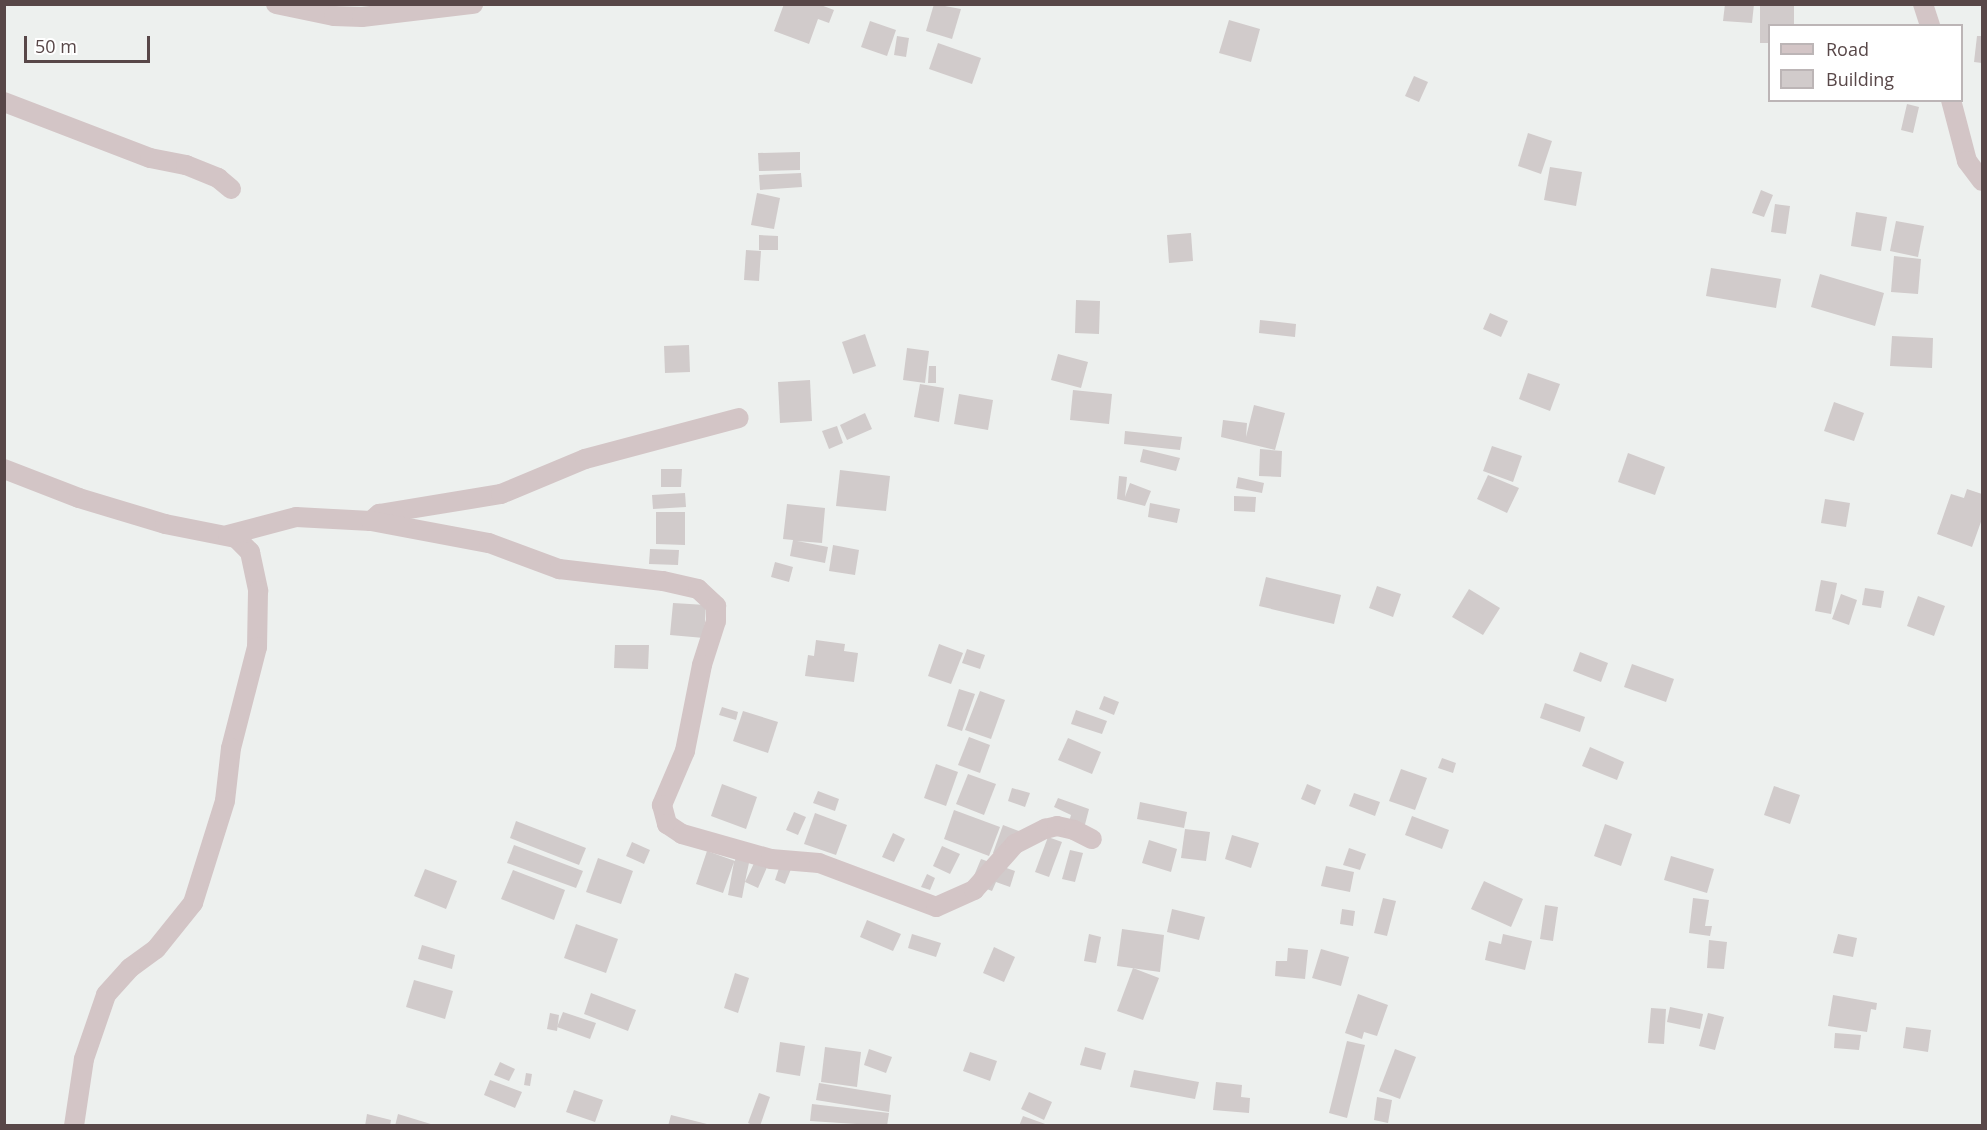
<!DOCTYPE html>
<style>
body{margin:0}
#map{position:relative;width:1987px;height:1130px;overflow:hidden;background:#edf0ee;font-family:"Open Sans",sans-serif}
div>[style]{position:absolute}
.building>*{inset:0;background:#d1cbcb}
.minor>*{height:20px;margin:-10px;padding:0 10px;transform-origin:10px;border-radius:10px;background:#d3c5c6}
span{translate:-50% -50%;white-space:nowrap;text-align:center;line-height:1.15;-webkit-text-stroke:6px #fff;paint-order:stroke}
.frame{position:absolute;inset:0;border:6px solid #584748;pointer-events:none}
.legend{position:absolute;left:1768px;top:24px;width:195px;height:78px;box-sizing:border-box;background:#fff;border:2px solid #bcb5b6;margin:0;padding:8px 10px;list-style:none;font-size:18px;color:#584748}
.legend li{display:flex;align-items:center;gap:12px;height:30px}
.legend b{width:30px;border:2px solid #bcb5b6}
.scale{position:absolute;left:24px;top:36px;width:126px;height:27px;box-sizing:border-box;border:3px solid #584748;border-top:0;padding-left:8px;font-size:18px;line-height:21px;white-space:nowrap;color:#584748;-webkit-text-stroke:4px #fff;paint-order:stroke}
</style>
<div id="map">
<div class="building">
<div style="clip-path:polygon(784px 4px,818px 4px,834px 10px,829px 23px,818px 19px,809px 44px,774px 31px)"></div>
<div style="clip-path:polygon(934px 4px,961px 9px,952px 39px,926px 31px)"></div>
<div style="clip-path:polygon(1725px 4px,1754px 4px,1752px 23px,1723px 21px)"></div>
<div style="clip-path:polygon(1760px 4px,1794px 4px,1794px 26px,1770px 26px,1770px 43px,1760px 43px)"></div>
<div style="clip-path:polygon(1229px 20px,1260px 29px,1251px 62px,1219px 53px)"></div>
<div style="clip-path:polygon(870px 21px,896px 30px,887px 56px,861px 47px)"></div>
<div style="clip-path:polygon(897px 36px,909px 38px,906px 57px,894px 55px)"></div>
<div style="clip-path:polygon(1977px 36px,1982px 36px,1982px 63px,1974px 62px)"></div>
<div style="clip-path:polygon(938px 43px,981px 58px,972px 84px,929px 69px)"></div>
<div style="clip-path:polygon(1414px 76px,1428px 82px,1419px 102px,1405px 96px)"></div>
<div style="clip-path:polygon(1907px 104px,1919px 107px,1913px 133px,1901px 130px)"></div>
<div style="clip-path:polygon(1528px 133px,1552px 141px,1541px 174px,1518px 166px)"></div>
<div style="clip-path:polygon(800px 152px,800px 170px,759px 171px,758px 153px)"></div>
<div style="clip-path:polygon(1550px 167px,1582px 172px,1576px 206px,1544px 200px)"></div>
<div style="clip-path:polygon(801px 173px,802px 187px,760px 190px,759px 175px)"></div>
<div style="clip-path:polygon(1761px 190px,1773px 195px,1764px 217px,1752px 213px)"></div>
<div style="clip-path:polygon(757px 193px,780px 198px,774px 229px,751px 225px)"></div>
<div style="clip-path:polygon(1775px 204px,1790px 206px,1786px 234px,1771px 232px)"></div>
<div style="clip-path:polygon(1856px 212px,1887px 217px,1881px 251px,1851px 246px)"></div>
<div style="clip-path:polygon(1896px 221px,1924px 226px,1918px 257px,1890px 251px)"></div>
<div style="clip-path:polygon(1191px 233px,1193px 261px,1169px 263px,1167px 235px)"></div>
<div style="clip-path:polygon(759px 235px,778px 236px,778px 250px,759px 250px)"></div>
<div style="clip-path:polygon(746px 250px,761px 251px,759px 281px,744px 280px)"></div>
<div style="clip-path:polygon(1894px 256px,1921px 259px,1918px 294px,1891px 292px)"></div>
<div style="clip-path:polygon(1711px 268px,1781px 279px,1776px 308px,1706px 296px)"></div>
<div style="clip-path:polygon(1820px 274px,1884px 293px,1875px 326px,1811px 307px)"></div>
<div style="clip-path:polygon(1076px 300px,1100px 301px,1099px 334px,1075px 333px)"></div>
<div style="clip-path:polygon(1490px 313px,1508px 321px,1501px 337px,1483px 329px)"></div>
<div style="clip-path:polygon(1260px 320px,1296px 324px,1295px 337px,1259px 333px)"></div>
<div style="clip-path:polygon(865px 334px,876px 366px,853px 374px,842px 342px)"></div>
<div style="clip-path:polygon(1892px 336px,1933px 338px,1932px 368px,1890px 366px)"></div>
<div style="clip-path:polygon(689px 345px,690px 372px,665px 373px,664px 346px)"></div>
<div style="clip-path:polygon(907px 348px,929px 351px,925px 383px,903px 380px)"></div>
<div style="clip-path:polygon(1058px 354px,1088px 362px,1081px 388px,1051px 380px)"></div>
<div style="clip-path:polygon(929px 366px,936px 366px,936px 383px,928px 383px)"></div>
<div style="clip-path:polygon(1528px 373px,1560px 384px,1550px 411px,1519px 399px)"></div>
<div style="clip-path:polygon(810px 380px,812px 421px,780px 423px,778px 382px)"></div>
<div style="clip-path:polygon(920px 384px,944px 388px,939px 422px,914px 417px)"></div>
<div style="clip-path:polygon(1073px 390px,1112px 394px,1109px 424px,1070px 420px)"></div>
<div style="clip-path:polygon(959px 394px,993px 400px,988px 430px,954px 424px)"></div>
<div style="clip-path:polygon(1834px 402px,1864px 413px,1854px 441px,1824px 431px)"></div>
<div style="clip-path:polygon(1254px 405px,1285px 413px,1275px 450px,1221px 437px,1223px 420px,1247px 423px,1246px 437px)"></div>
<div style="clip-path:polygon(865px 413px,872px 429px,847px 440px,840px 425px)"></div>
<div style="clip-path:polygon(837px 426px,843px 443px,829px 449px,822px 431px)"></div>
<div style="clip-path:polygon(1125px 431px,1182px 437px,1180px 450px,1124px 444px)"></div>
<div style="clip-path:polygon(1492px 446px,1522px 456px,1513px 482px,1483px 471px)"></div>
<div style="clip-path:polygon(1143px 449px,1180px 458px,1176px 471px,1140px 462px)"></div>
<div style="clip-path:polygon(1260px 449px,1282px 451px,1281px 477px,1259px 476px)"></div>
<div style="clip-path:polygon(1628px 453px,1665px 467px,1655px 495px,1618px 482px)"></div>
<div style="clip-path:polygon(661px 469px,682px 469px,681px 487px,661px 487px)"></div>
<div style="clip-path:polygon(840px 470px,890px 476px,886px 511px,836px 506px)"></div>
<div style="clip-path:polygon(1488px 475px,1519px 488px,1507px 513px,1477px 499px)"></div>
<div style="clip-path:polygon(1119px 476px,1127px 477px,1125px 497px,1130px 483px,1151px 491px,1145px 506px,1117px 499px)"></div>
<div style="clip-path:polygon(1238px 477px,1264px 483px,1262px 493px,1236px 488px)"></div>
<div style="clip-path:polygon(1967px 489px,1982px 494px,1982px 519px,1972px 547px,1937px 534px,1951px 494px,1964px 498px)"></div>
<div style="clip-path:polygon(685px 493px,686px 507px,653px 509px,652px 495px)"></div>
<div style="clip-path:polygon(1234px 496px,1256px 497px,1255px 512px,1234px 511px)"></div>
<div style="clip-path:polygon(1825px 499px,1850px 503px,1846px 527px,1821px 523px)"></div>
<div style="clip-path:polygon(1150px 503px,1180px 509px,1177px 523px,1148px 517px)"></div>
<div style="clip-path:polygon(787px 504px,825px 508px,822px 543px,797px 541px,828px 547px,825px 563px,790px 556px,793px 540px,783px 539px)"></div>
<div style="clip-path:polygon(656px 512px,685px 512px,685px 545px,656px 544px)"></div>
<div style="clip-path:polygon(833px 545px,859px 550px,855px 575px,829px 571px)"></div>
<div style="clip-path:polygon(650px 549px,679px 550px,678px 565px,649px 564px)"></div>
<div style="clip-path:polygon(775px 562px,793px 567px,789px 582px,771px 577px)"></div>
<div style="clip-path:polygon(1266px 577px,1341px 595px,1334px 624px,1259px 606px)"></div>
<div style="clip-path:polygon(1821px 580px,1837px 583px,1831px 614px,1815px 611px)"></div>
<div style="clip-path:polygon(1377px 586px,1401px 594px,1393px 617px,1369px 608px)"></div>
<div style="clip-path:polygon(1865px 588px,1884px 591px,1881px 608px,1862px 605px)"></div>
<div style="clip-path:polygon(1469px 589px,1500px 608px,1483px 635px,1452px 617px)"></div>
<div style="clip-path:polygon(1841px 594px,1857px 600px,1849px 625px,1832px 619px)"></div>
<div style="clip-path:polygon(1918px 596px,1945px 606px,1934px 636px,1907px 626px)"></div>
<div style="clip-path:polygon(673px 603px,706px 605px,704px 638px,670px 635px)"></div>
<div style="clip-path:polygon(816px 640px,845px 644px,844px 651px,858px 653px,854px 682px,805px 676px,808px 655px,814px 656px)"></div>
<div style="clip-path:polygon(939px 644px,963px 653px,951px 684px,928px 676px)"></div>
<div style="clip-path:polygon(615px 645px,649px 645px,648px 669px,614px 668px)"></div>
<div style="clip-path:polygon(967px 649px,985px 655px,980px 669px,962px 663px)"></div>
<div style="clip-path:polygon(1580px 652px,1608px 663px,1601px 682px,1573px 671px)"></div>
<div style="clip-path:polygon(1632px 664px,1674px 679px,1666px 702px,1624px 687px)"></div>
<div style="clip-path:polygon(959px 689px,975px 694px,962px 731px,947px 726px)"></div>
<div style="clip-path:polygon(980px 691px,1005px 700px,991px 739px,965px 730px)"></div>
<div style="clip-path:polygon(1104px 696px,1119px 702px,1114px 715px,1099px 709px)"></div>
<div style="clip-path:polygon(1545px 703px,1585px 717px,1580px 732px,1540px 718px)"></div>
<div style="clip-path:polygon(722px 707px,738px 712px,736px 720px,719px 715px)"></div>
<div style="clip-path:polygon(1076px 710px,1107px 721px,1102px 734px,1071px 724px)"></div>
<div style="clip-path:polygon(743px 711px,778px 722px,768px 753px,733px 741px)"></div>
<div style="clip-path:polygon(969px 737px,990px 745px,980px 773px,958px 765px)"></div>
<div style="clip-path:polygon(1068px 738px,1101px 752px,1092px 774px,1058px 760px)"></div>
<div style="clip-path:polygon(1590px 747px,1624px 762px,1617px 780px,1582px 766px)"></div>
<div style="clip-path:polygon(1442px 758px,1456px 763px,1453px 773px,1438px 768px)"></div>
<div style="clip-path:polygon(936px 764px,958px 772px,946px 806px,924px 798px)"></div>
<div style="clip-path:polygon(1401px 769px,1427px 778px,1415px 810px,1389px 801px)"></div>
<div style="clip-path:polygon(968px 774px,996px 784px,984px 815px,956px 804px)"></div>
<div style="clip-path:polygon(722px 784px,757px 797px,746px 829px,711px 816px)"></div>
<div style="clip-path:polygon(1307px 784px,1321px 790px,1315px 805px,1301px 799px)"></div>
<div style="clip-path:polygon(1774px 786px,1800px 795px,1790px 824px,1764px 815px)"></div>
<div style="clip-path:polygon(1012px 788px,1030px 793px,1025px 807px,1008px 801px)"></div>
<div style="clip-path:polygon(818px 791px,839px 799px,835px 811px,813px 803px)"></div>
<div style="clip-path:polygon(1354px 793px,1380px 802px,1375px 816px,1349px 806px)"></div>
<div style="clip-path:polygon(1058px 798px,1089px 809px,1081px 840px,1065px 835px,1071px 815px,1054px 807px)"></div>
<div style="clip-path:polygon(1140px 802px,1187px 812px,1184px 828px,1137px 819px)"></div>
<div style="clip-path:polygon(954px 810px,1000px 827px,989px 856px,944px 839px)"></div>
<div style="clip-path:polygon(794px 812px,806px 817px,798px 835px,786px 830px)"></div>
<div style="clip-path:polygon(815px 813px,847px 825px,836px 855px,804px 844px)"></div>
<div style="clip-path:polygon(1412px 816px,1449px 830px,1442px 849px,1405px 835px)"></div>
<div style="clip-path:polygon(516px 821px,586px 848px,579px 865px,510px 838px)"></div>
<div style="clip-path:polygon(1605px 824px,1632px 834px,1621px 866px,1594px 856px)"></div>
<div style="clip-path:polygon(1003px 825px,1019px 831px,1009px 859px,993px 853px)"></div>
<div style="clip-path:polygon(1185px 829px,1210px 832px,1206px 861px,1181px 858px)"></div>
<div style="clip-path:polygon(893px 833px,905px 839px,894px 862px,882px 857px)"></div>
<div style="clip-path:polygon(1232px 835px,1259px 843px,1251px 868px,1225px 859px)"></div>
<div style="clip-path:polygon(1048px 837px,1062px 842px,1049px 877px,1035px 872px)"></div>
<div style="clip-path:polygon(1149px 840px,1177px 849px,1171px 872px,1142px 863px)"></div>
<div style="clip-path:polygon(632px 842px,650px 850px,644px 864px,626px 856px)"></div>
<div style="clip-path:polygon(514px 845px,583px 871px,576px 888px,507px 863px)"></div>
<div style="clip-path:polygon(942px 846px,960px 854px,950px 874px,933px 866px)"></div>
<div style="clip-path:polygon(1349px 848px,1366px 854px,1360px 870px,1343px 865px)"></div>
<div style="clip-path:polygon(1070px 850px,1083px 853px,1075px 882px,1062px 879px)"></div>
<div style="clip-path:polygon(707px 851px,735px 861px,736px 854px,750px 858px,745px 882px,756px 859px,768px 865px,758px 888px,745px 882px,742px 898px,728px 895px,734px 862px,723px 893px,696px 884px)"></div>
<div style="clip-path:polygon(1671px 856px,1714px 869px,1707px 893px,1664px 880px)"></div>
<div style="clip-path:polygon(598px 858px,633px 871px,621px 904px,586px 892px)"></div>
<div style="clip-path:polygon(981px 859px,1015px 871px,1010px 887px,996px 882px,992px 891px,971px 883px)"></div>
<div style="clip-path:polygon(780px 865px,791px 869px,785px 884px,775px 880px)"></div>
<div style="clip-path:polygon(1326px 866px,1354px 872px,1350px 892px,1321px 886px)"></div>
<div style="clip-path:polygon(425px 869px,457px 881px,446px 909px,414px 896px)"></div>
<div style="clip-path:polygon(513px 870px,565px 890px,554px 920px,501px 899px)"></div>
<div style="clip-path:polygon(927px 874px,935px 878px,930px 890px,921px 887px)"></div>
<div style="clip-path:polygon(1484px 881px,1523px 899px,1511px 927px,1471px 909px)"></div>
<div style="clip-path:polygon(1383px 898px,1396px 901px,1387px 936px,1374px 933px)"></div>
<div style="clip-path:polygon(1693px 898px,1709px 900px,1705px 926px,1712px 926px,1710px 936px,1689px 933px)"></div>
<div style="clip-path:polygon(1545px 905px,1558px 907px,1553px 941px,1540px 939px)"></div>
<div style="clip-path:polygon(1172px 909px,1205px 917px,1199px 940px,1167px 932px)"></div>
<div style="clip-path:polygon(1342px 909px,1355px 911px,1353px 926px,1340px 924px)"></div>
<div style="clip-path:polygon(867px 920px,901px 934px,893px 951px,860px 937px)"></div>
<div style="clip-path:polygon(576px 924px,618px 939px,606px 973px,564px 958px)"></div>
<div style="clip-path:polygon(1122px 929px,1164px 935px,1160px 972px,1117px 966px)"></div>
<div style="clip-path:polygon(912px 934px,941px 943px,936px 957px,908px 948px)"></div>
<div style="clip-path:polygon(1089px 934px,1101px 937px,1096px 963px,1084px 961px)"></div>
<div style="clip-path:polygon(1503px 934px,1532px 941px,1525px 970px,1485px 960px,1489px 941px,1501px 944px)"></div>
<div style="clip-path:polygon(1838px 934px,1857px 938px,1853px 957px,1833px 953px)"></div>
<div style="clip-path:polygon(1709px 940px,1727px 942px,1724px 969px,1707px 968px)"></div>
<div style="clip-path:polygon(422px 945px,455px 955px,452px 969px,418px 959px)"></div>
<div style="clip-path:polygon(994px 947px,1015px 957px,1004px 982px,983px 973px)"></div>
<div style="clip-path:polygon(1288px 948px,1308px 950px,1305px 979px,1275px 976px,1276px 961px,1287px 961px)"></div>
<div style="clip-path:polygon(1321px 949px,1349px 957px,1341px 986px,1312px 978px)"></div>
<div style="clip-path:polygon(1133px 968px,1159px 978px,1143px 1020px,1117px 1011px)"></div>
<div style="clip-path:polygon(735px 973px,749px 978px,738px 1013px,724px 1008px)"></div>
<div style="clip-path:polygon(414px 980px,453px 991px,445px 1019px,406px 1007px)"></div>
<div style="clip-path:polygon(591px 993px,636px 1010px,628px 1031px,584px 1014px)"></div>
<div style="clip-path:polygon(1358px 994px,1388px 1005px,1377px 1036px,1364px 1032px,1362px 1039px,1345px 1033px)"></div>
<div style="clip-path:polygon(1833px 995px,1877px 1003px,1876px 1010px,1871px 1009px,1867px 1032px,1828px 1026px)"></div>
<div style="clip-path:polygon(1670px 1007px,1703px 1014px,1700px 1029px,1667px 1022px)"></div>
<div style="clip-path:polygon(1651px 1008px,1666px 1009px,1664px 1044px,1648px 1043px)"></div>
<div style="clip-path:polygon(563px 1012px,596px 1023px,590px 1039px,557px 1027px)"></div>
<div style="clip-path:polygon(550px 1013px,559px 1015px,557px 1031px,547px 1029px)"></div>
<div style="clip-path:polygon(1708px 1013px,1724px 1017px,1715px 1050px,1699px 1046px)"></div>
<div style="clip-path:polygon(1906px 1027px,1931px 1030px,1928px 1052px,1903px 1048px)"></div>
<div style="clip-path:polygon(1835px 1033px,1861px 1035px,1859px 1050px,1834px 1048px)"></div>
<div style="clip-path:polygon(1347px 1041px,1365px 1045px,1347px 1118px,1329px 1113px)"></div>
<div style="clip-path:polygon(780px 1042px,805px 1046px,800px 1076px,776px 1072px)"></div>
<div style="clip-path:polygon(825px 1047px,861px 1052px,857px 1087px,821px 1082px)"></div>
<div style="clip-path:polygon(1085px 1047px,1106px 1053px,1101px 1070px,1080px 1065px)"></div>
<div style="clip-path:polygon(869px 1049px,892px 1057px,886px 1073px,864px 1065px)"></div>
<div style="clip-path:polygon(1395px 1049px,1416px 1057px,1400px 1099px,1379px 1091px)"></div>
<div style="clip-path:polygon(970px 1052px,997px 1061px,990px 1081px,963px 1071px)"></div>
<div style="clip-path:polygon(500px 1062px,515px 1069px,509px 1081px,494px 1075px)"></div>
<div style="clip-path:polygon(1134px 1070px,1199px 1082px,1195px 1099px,1130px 1087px)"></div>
<div style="clip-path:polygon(526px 1073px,532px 1074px,530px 1086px,524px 1085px)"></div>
<div style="clip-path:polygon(490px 1080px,522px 1092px,515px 1108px,484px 1095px)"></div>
<div style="clip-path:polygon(1216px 1082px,1242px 1085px,1241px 1097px,1250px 1098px,1249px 1113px,1213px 1110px)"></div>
<div style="clip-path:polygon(819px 1083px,891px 1095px,889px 1112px,816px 1100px)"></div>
<div style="clip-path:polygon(574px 1090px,603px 1100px,595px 1122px,566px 1112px)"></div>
<div style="clip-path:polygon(1029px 1092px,1052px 1102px,1044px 1120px,1021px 1109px)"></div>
<div style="clip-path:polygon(759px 1093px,770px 1097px,760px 1126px,755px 1126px,748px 1123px)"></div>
<div style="clip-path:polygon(1377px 1097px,1392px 1100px,1388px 1123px,1374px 1120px)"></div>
<div style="clip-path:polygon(812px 1104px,889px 1113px,887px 1126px,810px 1121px)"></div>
<div style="clip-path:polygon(367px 1114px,391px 1120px,390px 1126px,365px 1126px)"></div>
<div style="clip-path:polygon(398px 1114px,434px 1125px,434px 1126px,395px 1126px)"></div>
<div style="clip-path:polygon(671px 1115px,711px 1125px,711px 1126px,668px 1126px)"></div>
<div style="clip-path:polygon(1023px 1116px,1048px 1125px,1048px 1126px,1019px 1126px)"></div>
</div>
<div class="minor">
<div style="left:276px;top:4px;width:59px;rotate:11.7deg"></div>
<div style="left:334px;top:16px;width:28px;rotate:2deg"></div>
<div style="left:362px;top:17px;width:112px;rotate:-6.7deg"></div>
<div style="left:1923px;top:4px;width:23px;rotate:72deg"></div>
<div style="left:1951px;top:100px;width:63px;rotate:75.3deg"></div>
<div style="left:1967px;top:161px;width:25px;rotate:53deg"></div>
<div style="left:4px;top:102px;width:156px;rotate:21deg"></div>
<div style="left:150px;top:158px;width:37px;rotate:11deg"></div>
<div style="left:186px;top:165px;width:35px;rotate:22deg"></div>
<div style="left:218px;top:178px;width:17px;rotate:40deg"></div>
<div style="left:4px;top:469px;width:80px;rotate:21.1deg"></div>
<div style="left:79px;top:498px;width:90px;rotate:16.8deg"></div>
<div style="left:165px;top:524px;width:72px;rotate:11.2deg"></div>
<div style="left:236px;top:538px;width:20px;rotate:45deg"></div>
<div style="left:250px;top:552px;width:40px;rotate:78deg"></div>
<div style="left:258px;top:591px;width:56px;rotate:91deg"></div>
<div style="left:257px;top:647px;width:104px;rotate:104.4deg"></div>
<div style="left:231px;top:748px;width:53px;rotate:96.5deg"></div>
<div style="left:225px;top:801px;width:107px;rotate:107.4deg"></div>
<div style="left:193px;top:903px;width:59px;rotate:128.8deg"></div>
<div style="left:156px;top:949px;width:32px;rotate:144deg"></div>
<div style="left:130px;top:968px;width:36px;rotate:132deg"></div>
<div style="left:106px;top:995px;width:68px;rotate:109deg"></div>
<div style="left:84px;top:1059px;width:68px;rotate:98.5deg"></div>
<div style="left:371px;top:521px;width:11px;rotate:-41deg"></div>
<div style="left:379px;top:514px;width:124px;rotate:-9.3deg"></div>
<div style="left:501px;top:494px;width:91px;rotate:-22.6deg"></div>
<div style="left:585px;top:459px;width:159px;rotate:-14.9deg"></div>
<div style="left:228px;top:535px;width:70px;rotate:-14.8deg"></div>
<div style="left:296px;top:517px;width:75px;rotate:3.1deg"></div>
<div style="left:371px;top:521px;width:120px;rotate:10.6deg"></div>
<div style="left:489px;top:543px;width:75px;rotate:20.4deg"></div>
<div style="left:559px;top:569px;width:105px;rotate:6.6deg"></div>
<div style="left:663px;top:581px;width:36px;rotate:13deg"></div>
<div style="left:698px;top:589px;width:25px;rotate:43deg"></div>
<div style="left:716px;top:606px;width:15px;rotate:90deg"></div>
<div style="left:716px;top:621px;width:46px;rotate:107.7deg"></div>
<div style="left:702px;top:665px;width:88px;rotate:101.2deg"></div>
<div style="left:685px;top:751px;width:59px;rotate:113.1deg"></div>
<div style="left:662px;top:805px;width:20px;rotate:75deg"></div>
<div style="left:667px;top:824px;width:18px;rotate:34deg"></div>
<div style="left:682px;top:834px;width:92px;rotate:15.7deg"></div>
<div style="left:771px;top:859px;width:48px;rotate:4.8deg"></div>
<div style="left:819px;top:863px;width:125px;rotate:20.6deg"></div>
<div style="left:936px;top:907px;width:42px;rotate:-24.1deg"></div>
<div style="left:974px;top:890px;width:62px;rotate:-48.3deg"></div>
<div style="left:1015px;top:844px;width:34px;rotate:-27deg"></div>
<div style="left:1045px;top:829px;width:12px;rotate:-14deg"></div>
<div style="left:1057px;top:826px;width:17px;rotate:13deg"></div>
<div style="left:1074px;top:830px;width:20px;rotate:27deg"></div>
</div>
<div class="frame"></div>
<ul class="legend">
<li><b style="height:8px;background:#d3c5c6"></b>Road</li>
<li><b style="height:16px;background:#d1cbcb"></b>Building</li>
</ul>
<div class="scale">50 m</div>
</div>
